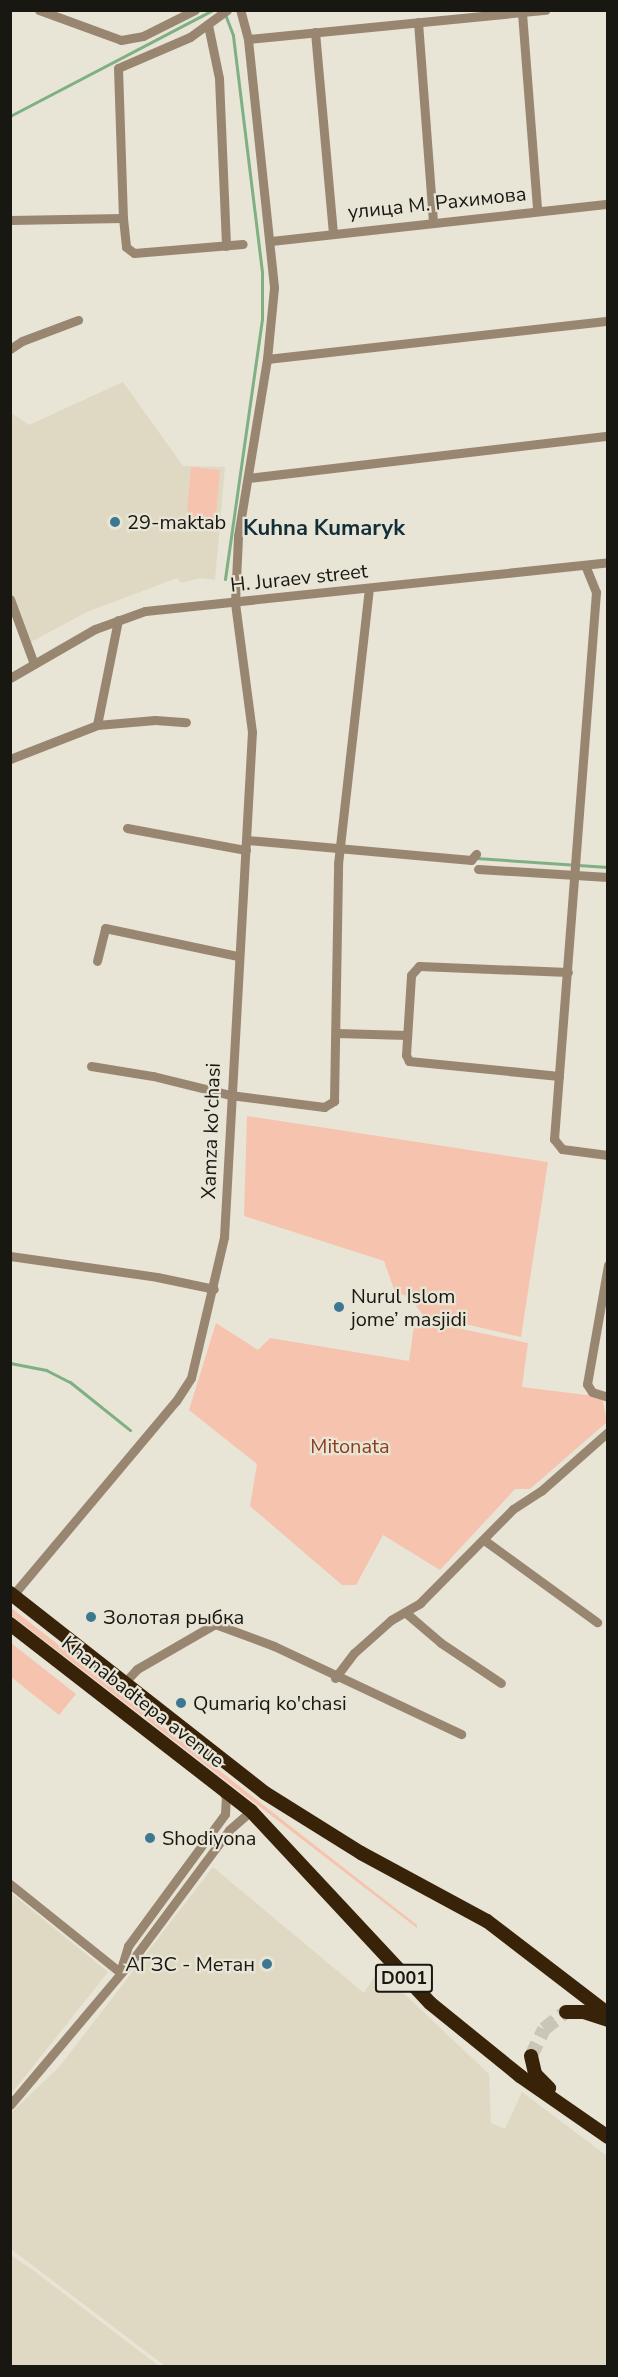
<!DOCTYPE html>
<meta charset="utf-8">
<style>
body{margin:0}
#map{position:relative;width:618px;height:2377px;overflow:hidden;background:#e8e4d6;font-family:"Nunito Sans",sans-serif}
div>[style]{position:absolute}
.built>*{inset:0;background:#dfd9c3}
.green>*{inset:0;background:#f6c3af}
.stream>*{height:3px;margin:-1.5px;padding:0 1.5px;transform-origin:1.5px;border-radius:1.5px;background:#7eb083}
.highway-tunnel>*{height:14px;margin-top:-7px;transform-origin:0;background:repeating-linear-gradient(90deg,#c9c5b9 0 14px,transparent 0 21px)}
.minor>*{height:9px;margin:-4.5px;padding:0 4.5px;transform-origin:4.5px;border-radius:4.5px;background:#998671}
.highway>*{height:14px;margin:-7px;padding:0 7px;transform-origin:7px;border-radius:7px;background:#382309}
.dots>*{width:16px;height:16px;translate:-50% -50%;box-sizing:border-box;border:3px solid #e8e4d6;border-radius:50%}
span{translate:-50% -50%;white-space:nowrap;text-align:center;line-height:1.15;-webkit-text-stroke:4.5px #e8e4d6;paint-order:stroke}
.shield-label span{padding:2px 4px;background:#e8e4d6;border:2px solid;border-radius:4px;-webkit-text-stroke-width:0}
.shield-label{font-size:18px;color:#191712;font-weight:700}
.street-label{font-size:20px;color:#191712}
.poi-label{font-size:20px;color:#191712}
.left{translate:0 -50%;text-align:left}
.right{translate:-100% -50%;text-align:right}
.park-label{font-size:20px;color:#8a3f1d}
.quarter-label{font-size:22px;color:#112e39;font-weight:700}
.frame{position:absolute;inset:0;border:12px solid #191712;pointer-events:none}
</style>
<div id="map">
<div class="built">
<div style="clip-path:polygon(123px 382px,183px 466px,225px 467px,215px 580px,200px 578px,181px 583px,177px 578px,87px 612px,29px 643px,11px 595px,11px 413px,29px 425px)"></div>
<div style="clip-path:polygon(213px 1867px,364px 1993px,379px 1970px,489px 2074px,491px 2123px,505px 2129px,522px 2092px,607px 2156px,607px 2366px,165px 2366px,11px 2249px,11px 2113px,60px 2066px)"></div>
<div style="clip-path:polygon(11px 1893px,108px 1972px,11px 2094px)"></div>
<div style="clip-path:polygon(11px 2255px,34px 2271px,159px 2366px,11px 2366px)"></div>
</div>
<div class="green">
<div style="clip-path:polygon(191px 467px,220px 470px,215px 528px,186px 525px)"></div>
<div style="clip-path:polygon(247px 1116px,548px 1162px,521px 1337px,422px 1314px,410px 1297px,395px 1292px,384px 1261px,244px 1216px)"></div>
<div style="clip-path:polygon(415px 1319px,528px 1343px,522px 1387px,602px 1397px,607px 1422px,530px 1489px,515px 1489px,440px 1570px,383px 1535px,356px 1585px,342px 1585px,250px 1506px,257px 1464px,189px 1410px,216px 1323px,258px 1350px,270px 1338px,409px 1361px)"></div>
<div style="clip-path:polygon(10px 1607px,417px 1925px,417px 1928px,11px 1615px)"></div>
<div style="clip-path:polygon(11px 1643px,76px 1694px,59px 1715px,11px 1677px)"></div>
</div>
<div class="stream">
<div style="left:10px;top:116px;width:229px;rotate:-27.6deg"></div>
<div style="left:225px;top:579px;width:263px;rotate:-81.9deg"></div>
<div style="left:262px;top:319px;width:47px;rotate:-90deg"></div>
<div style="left:262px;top:272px;width:239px;rotate:-97deg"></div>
<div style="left:233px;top:35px;width:22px;rotate:-111deg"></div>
<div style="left:476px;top:858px;width:132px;rotate:3.9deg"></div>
<div style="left:10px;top:1363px;width:37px;rotate:11deg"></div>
<div style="left:46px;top:1370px;width:27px;rotate:27deg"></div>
<div style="left:70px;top:1382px;width:77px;rotate:38.7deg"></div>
</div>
<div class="highway-tunnel">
<div style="left:531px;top:2056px;width:30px;rotate:-64deg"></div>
<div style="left:544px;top:2029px;width:28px;rotate:-38deg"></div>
</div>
<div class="minor">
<div style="left:39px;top:10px;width:87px;rotate:20.1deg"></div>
<div style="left:121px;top:40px;width:22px;rotate:-10deg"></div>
<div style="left:143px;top:36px;width:58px;rotate:-26.6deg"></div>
<div style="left:227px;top:10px;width:46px;rotate:143.9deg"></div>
<div style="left:190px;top:37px;width:78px;rotate:156.7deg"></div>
<div style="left:118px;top:68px;width:150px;rotate:88.1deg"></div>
<div style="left:123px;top:218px;width:29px;rotate:84deg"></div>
<div style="left:126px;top:247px;width:10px;rotate:37deg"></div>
<div style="left:134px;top:253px;width:109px;rotate:-4.7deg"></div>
<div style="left:522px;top:13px;width:197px;rotate:85.6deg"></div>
<div style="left:418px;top:22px;width:200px;rotate:85.7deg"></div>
<div style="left:208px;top:25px;width:54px;rotate:78.3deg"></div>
<div style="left:219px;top:78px;width:168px;rotate:87.6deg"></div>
<div style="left:315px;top:32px;width:202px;rotate:84.9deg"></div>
<div style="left:248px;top:39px;width:299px;rotate:-5.6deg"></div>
<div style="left:10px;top:220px;width:113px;rotate:-1deg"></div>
<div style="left:271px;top:241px;width:339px;rotate:-6.3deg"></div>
<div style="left:10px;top:349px;width:14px;rotate:-34deg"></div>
<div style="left:22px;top:341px;width:60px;rotate:-20.6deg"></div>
<div style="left:267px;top:359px;width:343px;rotate:-6.4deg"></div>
<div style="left:248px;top:478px;width:362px;rotate:-6.7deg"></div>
<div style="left:585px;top:565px;width:29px;rotate:68deg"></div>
<div style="left:596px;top:592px;width:549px;rotate:94.39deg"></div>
<div style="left:554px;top:1139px;width:13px;rotate:51deg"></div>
<div style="left:562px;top:1149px;width:46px;rotate:7.4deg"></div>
<div style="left:10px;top:599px;width:69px;rotate:69.7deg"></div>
<div style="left:10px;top:678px;width:98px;rotate:-30deg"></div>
<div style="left:95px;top:629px;width:53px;rotate:-19.8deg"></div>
<div style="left:145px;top:611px;width:466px;rotate:-6deg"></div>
<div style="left:97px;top:725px;width:107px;rotate:-78.7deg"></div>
<div style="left:10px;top:759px;width:93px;rotate:-21.3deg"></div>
<div style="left:97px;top:725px;width:58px;rotate:-4.9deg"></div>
<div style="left:155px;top:720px;width:31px;rotate:4deg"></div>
<div style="left:127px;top:828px;width:121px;rotate:10.5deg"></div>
<div style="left:247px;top:840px;width:225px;rotate:5.1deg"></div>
<div style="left:471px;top:860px;width:8px;rotate:-50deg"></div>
<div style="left:478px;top:869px;width:130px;rotate:3.5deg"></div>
<div style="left:97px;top:961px;width:34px;rotate:-76deg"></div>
<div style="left:105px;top:928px;width:136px;rotate:11.9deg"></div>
<div style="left:336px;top:1033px;width:71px;rotate:1.6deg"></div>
<div style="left:91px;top:1066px;width:63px;rotate:9.2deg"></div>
<div style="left:153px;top:1076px;width:79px;rotate:13.9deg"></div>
<div style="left:230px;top:1095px;width:95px;rotate:7.3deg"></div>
<div style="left:324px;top:1107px;width:12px;rotate:-31deg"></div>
<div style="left:334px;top:1101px;width:237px;rotate:-89deg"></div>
<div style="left:338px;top:864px;width:277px;rotate:-83.6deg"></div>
<div style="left:559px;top:1076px;width:151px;rotate:-174.3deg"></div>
<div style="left:409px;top:1061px;width:7px;rotate:-117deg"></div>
<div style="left:406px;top:1055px;width:80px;rotate:-86.4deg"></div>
<div style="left:411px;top:975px;width:12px;rotate:-48deg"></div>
<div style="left:419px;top:966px;width:149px;rotate:2.3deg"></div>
<div style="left:10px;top:1256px;width:148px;rotate:8.1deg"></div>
<div style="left:157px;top:1277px;width:58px;rotate:11.9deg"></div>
<div style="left:608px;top:1265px;width:121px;rotate:100deg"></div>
<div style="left:587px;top:1384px;width:9px;rotate:58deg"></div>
<div style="left:592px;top:1392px;width:17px;rotate:17deg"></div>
<div style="left:484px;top:1540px;width:140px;rotate:36deg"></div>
<div style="left:13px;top:1595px;width:253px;rotate:-50deg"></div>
<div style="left:176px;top:1401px;width:27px;rotate:-57deg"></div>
<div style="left:191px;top:1378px;width:145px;rotate:-76.8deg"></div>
<div style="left:224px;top:1237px;width:506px;rotate:-86.83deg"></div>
<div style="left:252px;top:732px;width:130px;rotate:-97.5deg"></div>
<div style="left:235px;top:603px;width:67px;rotate:-87.4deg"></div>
<div style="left:238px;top:536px;width:179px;rotate:-80.7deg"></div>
<div style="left:267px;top:359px;width:72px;rotate:-84.4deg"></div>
<div style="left:274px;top:287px;width:249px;rotate:-96deg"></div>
<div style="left:248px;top:39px;width:30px;rotate:-105deg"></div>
<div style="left:406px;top:1613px;width:46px;rotate:40.6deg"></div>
<div style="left:441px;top:1643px;width:72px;rotate:33.7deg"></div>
<div style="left:335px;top:1678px;width:31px;rotate:-53deg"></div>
<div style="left:354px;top:1653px;width:50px;rotate:-41.7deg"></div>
<div style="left:391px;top:1620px;width:34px;rotate:-30deg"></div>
<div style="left:420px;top:1603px;width:132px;rotate:-45.3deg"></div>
<div style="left:513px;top:1509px;width:33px;rotate:-33deg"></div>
<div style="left:541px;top:1491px;width:89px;rotate:-41.4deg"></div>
<div style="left:124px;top:1683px;width:19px;rotate:-47deg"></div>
<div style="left:137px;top:1669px;width:90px;rotate:-30deg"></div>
<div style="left:215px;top:1624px;width:63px;rotate:20.4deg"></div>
<div style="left:274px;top:1646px;width:207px;rotate:25.2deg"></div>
<div style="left:10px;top:1884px;width:141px;rotate:38.7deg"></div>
<div style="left:121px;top:1969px;width:24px;rotate:-73deg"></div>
<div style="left:128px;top:1946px;width:164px;rotate:-53.7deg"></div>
<div style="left:225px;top:1814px;width:17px;rotate:-87deg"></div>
<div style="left:226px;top:1797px;width:8px;rotate:-120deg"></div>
<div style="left:10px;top:2105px;width:197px;rotate:-49.9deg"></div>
<div style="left:137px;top:1954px;width:154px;rotate:-53.4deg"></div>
<div style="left:229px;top:1830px;width:29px;rotate:-41deg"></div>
</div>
<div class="highway">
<div style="left:10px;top:1593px;width:324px;rotate:38.1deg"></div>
<div style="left:265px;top:1793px;width:113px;rotate:32deg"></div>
<div style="left:361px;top:1853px;width:143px;rotate:28.4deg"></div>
<div style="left:487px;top:1921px;width:153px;rotate:37.5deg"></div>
<div style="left:10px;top:1624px;width:305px;rotate:37.8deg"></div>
<div style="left:251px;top:1811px;width:262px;rotate:47deg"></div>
<div style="left:430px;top:2003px;width:116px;rotate:39deg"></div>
<div style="left:520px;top:2076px;width:107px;rotate:34.7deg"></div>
<div style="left:566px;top:2012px;width:18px"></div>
<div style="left:584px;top:2012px;width:25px;rotate:18deg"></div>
<div style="left:531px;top:2056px;width:18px;rotate:77deg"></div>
<div style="left:535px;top:2074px;width:20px;rotate:45deg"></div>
</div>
<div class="dots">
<div style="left:115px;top:522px;background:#3c788f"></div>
<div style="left:339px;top:1307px;background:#3c788f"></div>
<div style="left:91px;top:1617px;background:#3c788f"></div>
<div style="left:181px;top:1703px;background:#3c788f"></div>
<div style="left:150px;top:1838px;background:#3c788f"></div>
<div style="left:267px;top:1964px;background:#3c788f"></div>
</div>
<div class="shield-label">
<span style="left:404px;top:1978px">D001</span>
</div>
<div class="street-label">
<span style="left:437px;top:203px;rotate:-6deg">улица М. Рахимова</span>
<span style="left:299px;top:578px;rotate:-6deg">H. Juraev street</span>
<span style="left:211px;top:1131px;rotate:-88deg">Xamza ko'chasi</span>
<span style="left:143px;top:1702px;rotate:38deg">Khanabadtepa avenue</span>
</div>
<div class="poi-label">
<span class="left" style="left:127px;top:522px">29-maktab</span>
<span class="left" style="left:351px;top:1308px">Nurul Islom<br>jome’ masjidi</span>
<span class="left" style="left:103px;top:1617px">Золотая рыбка</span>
<span class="left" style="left:193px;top:1703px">Qumariq ko'chasi</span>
<span class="left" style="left:162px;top:1838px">Shodiyona</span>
<span class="right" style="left:255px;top:1964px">АГЗС - Метан</span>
</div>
<div class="park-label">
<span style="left:350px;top:1446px">Mitonata</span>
</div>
<div class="quarter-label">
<span style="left:324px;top:529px">Kuhna Kumaryk</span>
</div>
<div class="frame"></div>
</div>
